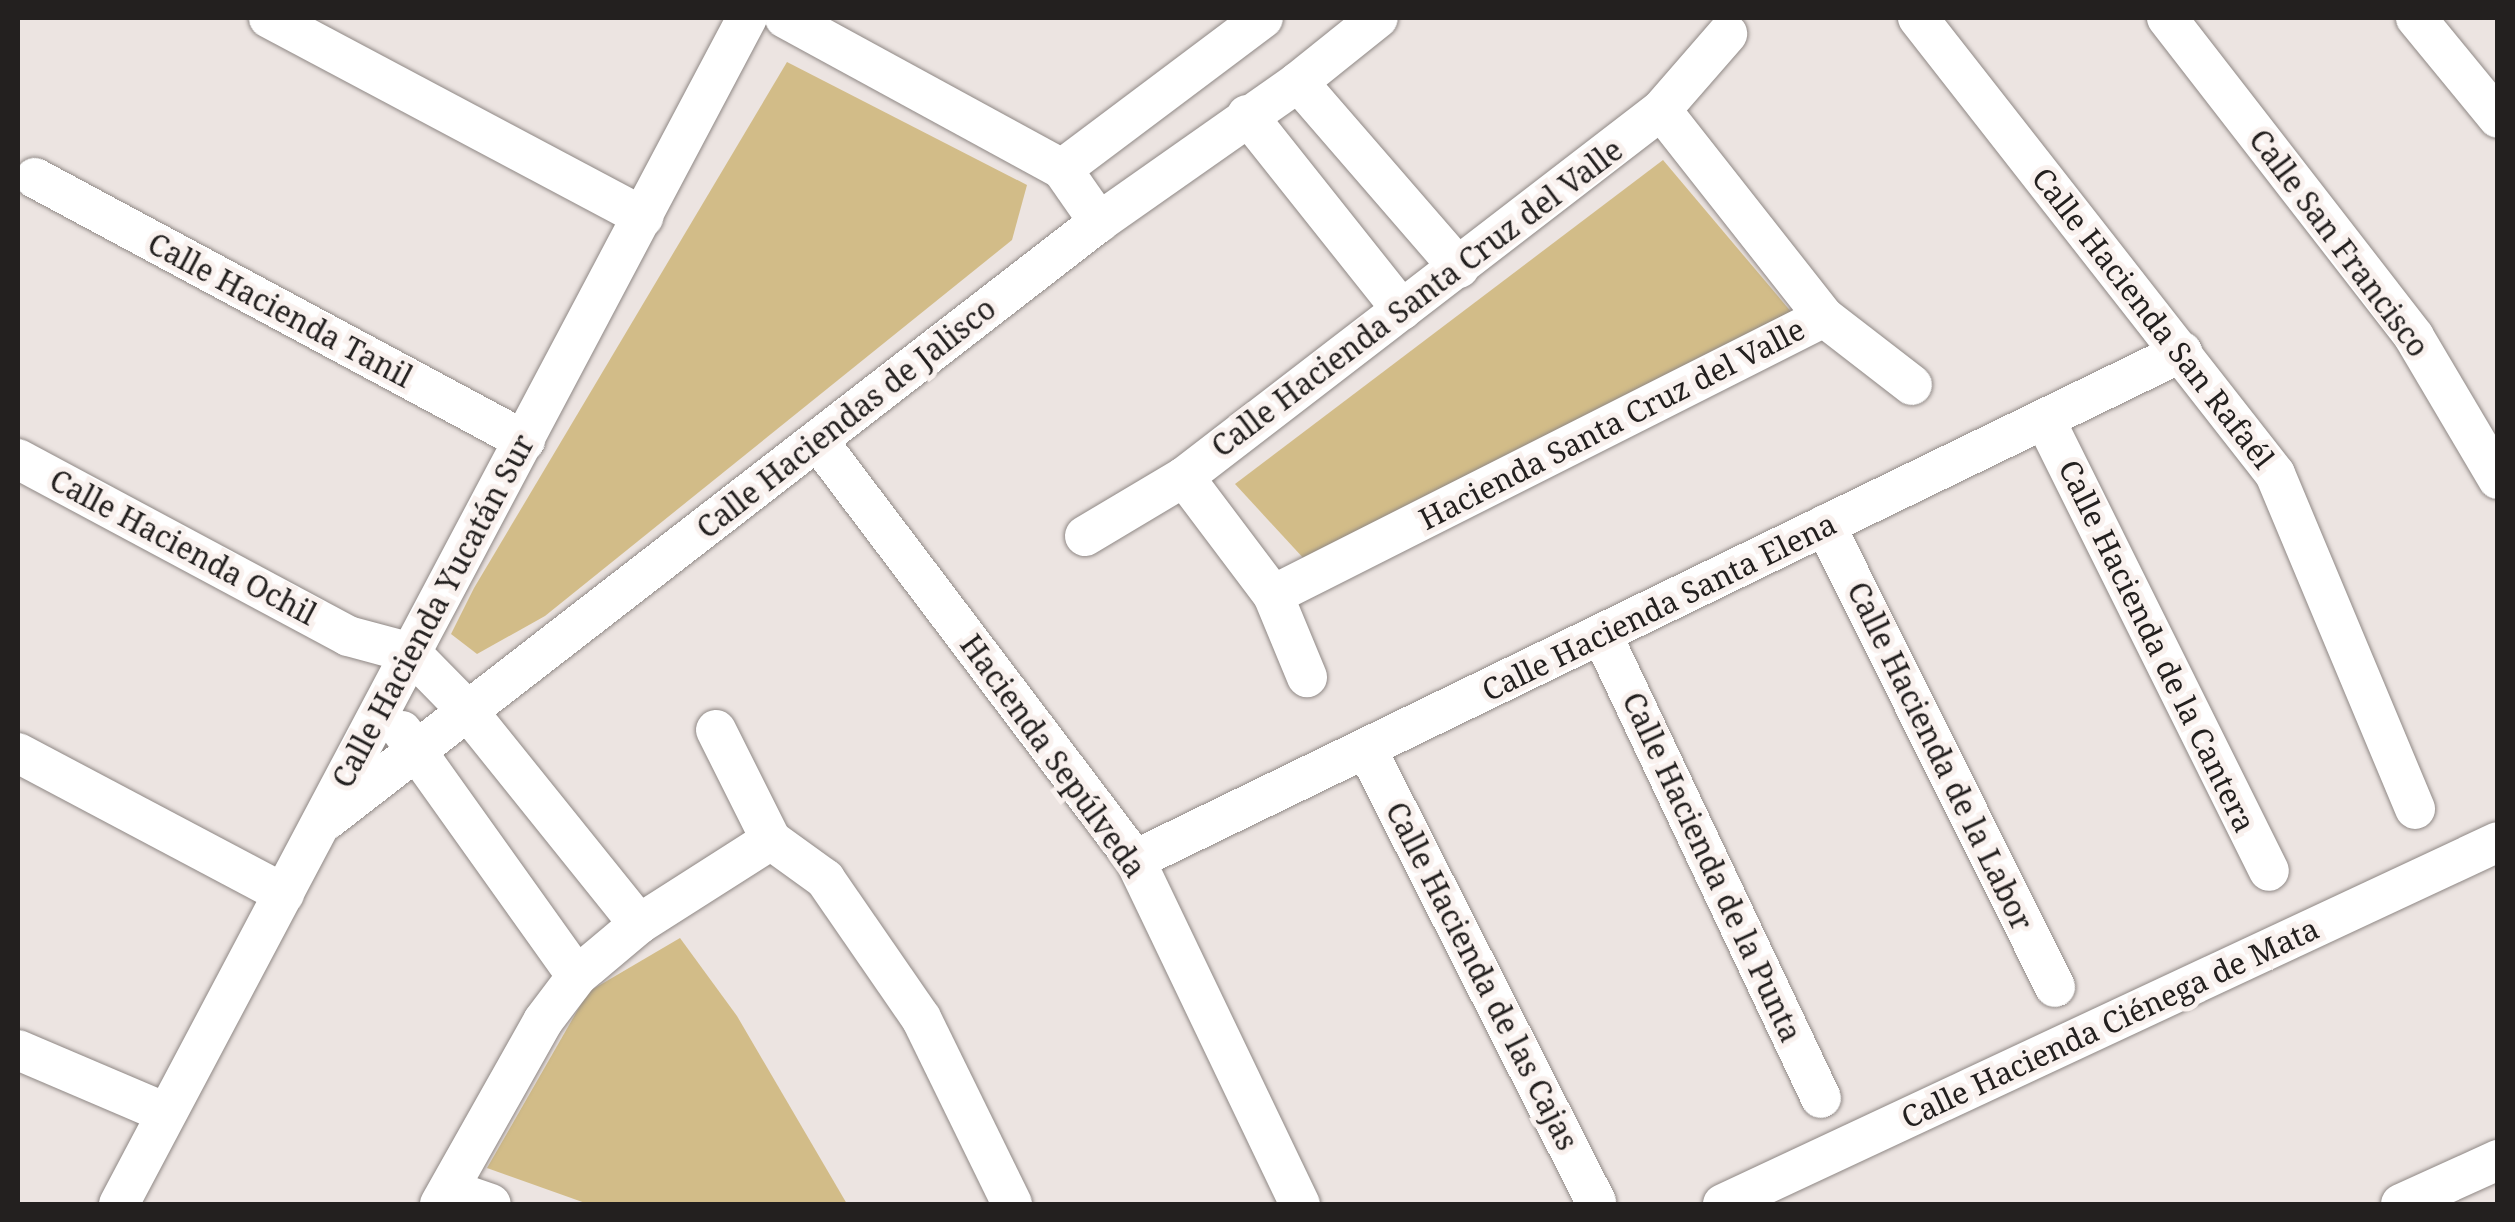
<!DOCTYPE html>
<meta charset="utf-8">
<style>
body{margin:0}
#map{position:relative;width:2515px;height:1222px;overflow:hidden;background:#ece4e1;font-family:"Noto Serif",serif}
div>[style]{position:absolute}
.green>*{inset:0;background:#d2bc88}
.roads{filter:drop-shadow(0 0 2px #8f8885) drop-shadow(0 0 2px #8f8885)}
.street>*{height:40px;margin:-20px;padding:0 20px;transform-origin:20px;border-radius:20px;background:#fff}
span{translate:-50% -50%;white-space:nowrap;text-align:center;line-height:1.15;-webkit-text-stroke:10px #f9f1ee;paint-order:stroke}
.street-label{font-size:30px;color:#23201f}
.frame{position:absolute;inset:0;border:20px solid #23201f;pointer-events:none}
</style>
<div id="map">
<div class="green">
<div style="clip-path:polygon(787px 62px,1027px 185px,1012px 240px,545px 616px,477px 654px,451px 634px,474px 588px)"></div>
<div style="clip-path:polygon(1663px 160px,1793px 314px,1306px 561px,1235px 484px)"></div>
<div style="clip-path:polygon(680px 938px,737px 1016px,847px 1204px,588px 1204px,487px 1168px,588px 992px)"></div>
</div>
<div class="roads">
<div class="street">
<div style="left:269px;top:18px;width:424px;rotate:28deg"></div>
<div style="left:785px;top:18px;width:315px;rotate:28.6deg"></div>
<div style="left:1062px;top:169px;width:65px;rotate:55.1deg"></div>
<div style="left:1918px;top:18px;width:579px;rotate:51.94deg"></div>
<div style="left:2275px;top:474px;width:363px;rotate:67.3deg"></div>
<div style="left:2167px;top:18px;width:403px;rotate:52.2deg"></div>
<div style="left:2414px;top:337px;width:165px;rotate:59.4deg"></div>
<div style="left:2416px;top:18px;width:129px;rotate:50.6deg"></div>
<div style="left:1298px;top:82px;width:246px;rotate:49.1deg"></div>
<div style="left:1247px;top:115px;width:249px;rotate:51.5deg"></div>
<div style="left:1062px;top:169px;width:251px;rotate:-36.9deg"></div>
<div style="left:35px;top:178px;width:556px;rotate:28.22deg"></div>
<div style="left:1824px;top:317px;width:111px;rotate:37.7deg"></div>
<div style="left:2046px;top:422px;width:501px;rotate:63.59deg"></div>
<div style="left:818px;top:441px;width:525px;rotate:52.89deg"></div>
<div style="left:1135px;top:860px;width:382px;rotate:64.4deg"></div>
<div style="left:18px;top:459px;width:374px;rotate:28.2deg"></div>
<div style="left:348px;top:636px;width:65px;rotate:15.1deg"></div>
<div style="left:411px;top:653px;width:78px;rotate:45.5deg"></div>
<div style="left:466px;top:709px;width:276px;rotate:51.2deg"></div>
<div style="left:1184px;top:477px;width:148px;rotate:53deg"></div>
<div style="left:1273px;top:595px;width:89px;rotate:67.5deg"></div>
<div style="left:1825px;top:525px;width:516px;rotate:63.53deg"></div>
<div style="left:1085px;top:536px;width:115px;rotate:-30.8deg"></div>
<div style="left:1184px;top:477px;width:602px;rotate:-37.57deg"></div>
<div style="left:1661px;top:110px;width:101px;rotate:-49deg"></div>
<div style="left:1273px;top:595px;width:617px;rotate:-26.77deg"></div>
<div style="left:1824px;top:317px;width:263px;rotate:-128.2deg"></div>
<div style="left:1602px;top:635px;width:512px;rotate:64.69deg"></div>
<div style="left:716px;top:730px;width:123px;rotate:63.4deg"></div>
<div style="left:771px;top:840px;width:67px;rotate:35.8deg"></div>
<div style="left:825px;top:879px;width:169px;rotate:55.4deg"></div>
<div style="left:921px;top:1018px;width:207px;rotate:63.9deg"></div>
<div style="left:402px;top:731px;width:301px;rotate:54.5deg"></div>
<div style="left:1367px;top:750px;width:507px;rotate:63.13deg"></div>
<div style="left:18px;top:753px;width:301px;rotate:27.9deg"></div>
<div style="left:328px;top:819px;width:975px;rotate:-37.75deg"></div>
<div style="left:1099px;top:222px;width:243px;rotate:-35.1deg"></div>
<div style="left:1298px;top:82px;width:102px;rotate:-38.7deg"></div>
<div style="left:1135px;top:860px;width:1164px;rotate:-25.88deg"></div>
<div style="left:18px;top:1050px;width:161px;rotate:23.1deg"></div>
<div style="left:450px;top:1190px;width:43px;rotate:18.9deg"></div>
<div style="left:119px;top:1204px;width:1342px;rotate:-62.1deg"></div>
<div style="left:440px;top:1204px;width:210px;rotate:-60.6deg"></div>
<div style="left:543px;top:1021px;width:56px;rotate:-52.9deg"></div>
<div style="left:577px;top:976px;width:81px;rotate:-40deg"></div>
<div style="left:639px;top:924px;width:156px;rotate:-32.5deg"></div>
<div style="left:1723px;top:1204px;width:855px;rotate:-25.04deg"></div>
<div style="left:2401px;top:1204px;width:107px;rotate:-24.4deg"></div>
</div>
</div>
<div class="street-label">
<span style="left:2339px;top:243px;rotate:53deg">Calle San Francisco</span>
<span style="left:1417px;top:298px;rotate:-37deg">Calle Hacienda Santa Cruz del Valle</span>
<span style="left:280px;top:310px;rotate:28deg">Calle Hacienda Tanil</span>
<span style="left:2153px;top:318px;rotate:52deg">Calle Hacienda San Rafaél</span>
<span style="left:846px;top:418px;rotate:-38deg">Calle Haciendas de Jalisco</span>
<span style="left:1612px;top:424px;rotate:-27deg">Hacienda Santa Cruz del Valle</span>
<span style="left:183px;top:547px;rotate:28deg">Calle Hacienda Ochil</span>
<span style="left:1659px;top:607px;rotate:-26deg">Calle Hacienda Santa Elena</span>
<span style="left:433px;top:611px;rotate:-62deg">Calle Hacienda Yucatán Sur</span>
<span style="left:2157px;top:646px;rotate:64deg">Calle Hacienda de la Cantera</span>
<span style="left:1053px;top:756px;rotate:54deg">Hacienda Sepúlveda</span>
<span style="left:1940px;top:756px;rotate:64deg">Calle Hacienda de la Labor</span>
<span style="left:1712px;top:867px;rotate:65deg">Calle Hacienda de la Punta</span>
<span style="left:1482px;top:976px;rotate:63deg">Calle Hacienda de las Cajas</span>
<span style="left:2110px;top:1023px;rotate:-25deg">Calle Hacienda Ciénega de Mata</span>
</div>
<div class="frame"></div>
</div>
